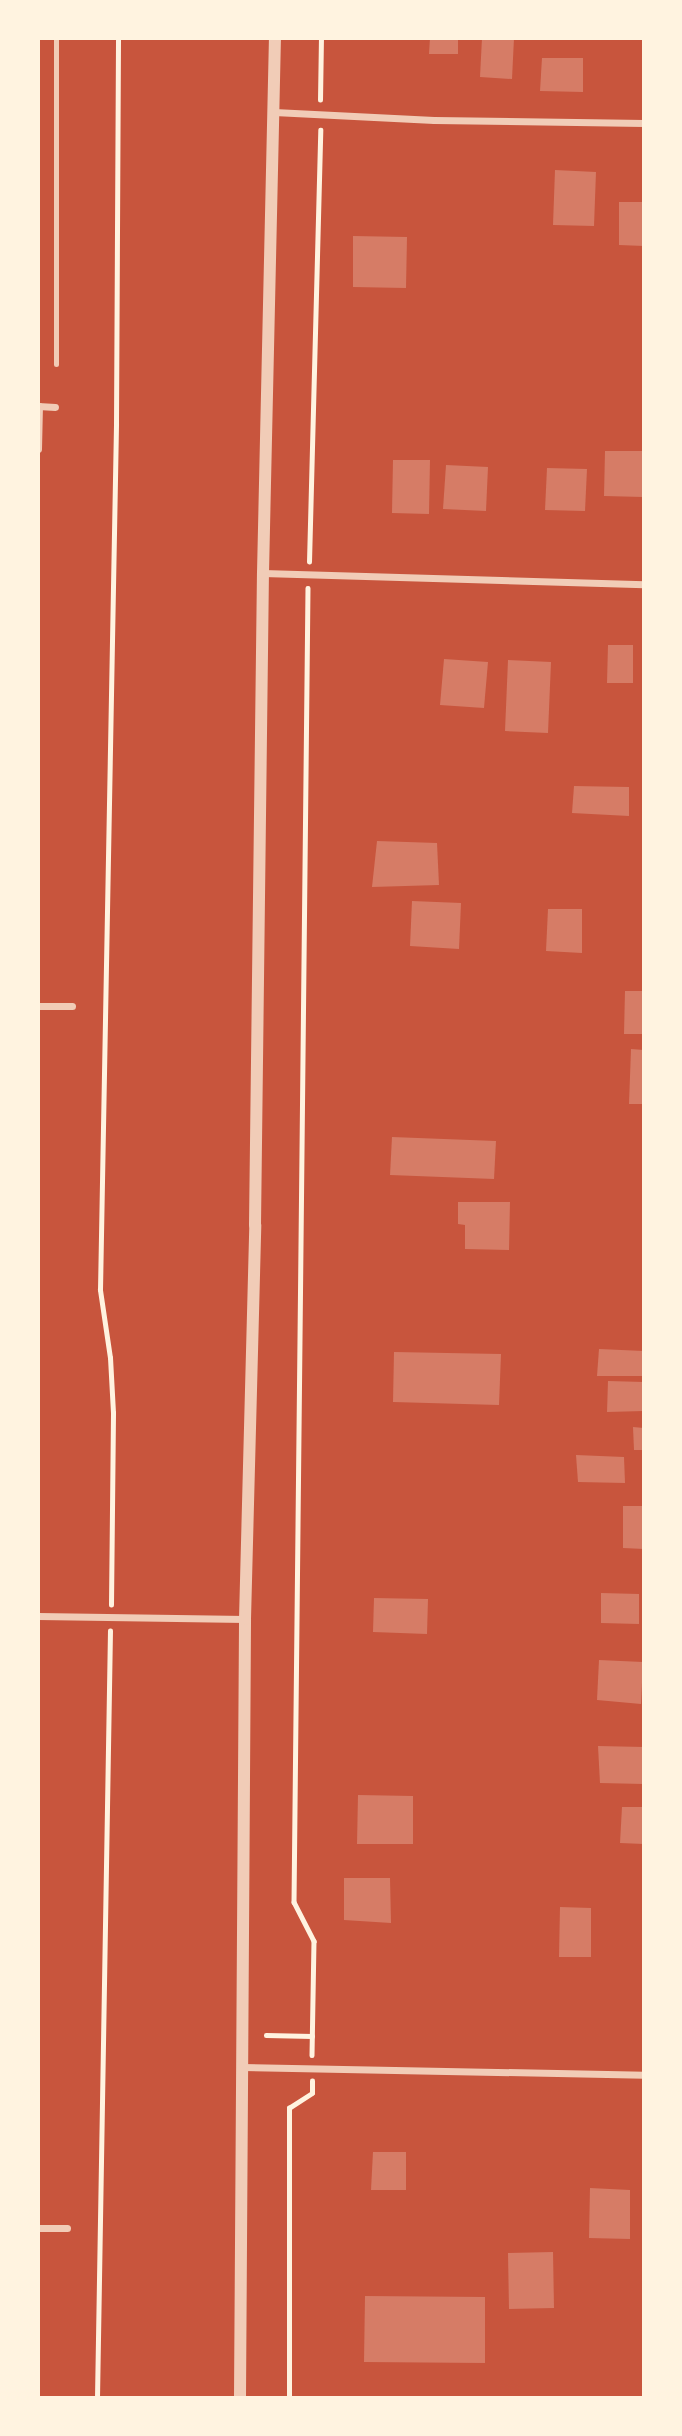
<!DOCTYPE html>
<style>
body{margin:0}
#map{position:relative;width:682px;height:2436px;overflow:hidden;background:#c8553d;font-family:"DejaVu Sans",sans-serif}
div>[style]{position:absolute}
.building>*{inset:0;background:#d67c66}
.path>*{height:4.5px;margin:-2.25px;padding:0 2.25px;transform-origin:2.25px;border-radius:2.25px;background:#fff3e0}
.service>*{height:5px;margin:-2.5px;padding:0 2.5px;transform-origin:2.5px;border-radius:2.5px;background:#f1ccb7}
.minor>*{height:7px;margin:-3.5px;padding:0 3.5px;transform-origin:3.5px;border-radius:3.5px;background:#f1ccb7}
.tertiary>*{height:12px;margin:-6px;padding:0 6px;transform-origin:6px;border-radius:6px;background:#f1ccb7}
span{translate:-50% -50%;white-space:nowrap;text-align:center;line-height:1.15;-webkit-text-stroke:6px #fff3e0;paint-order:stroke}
.frame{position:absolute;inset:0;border:40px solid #fff3e0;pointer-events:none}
</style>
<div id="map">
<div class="building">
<div style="clip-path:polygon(430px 38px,458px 38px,458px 54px,429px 54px)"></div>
<div style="clip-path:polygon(482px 38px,514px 38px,512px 79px,480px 77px)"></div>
<div style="clip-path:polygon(542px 58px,583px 58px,583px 92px,540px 91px)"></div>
<div style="clip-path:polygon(555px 170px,596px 172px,594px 226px,553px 225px)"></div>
<div style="clip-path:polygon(619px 202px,644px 202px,644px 246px,619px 245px)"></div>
<div style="clip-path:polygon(353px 236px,407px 237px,406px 288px,353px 287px)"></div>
<div style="clip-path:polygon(605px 451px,644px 451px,643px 497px,604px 496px)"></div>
<div style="clip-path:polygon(393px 460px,430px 460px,429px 514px,392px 513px)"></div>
<div style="clip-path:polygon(446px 465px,488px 467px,486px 511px,443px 509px)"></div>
<div style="clip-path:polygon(547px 468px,587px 469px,585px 511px,545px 510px)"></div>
<div style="clip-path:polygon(608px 645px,633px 645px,633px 683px,607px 683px)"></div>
<div style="clip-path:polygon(444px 659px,488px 662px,484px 708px,440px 705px)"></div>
<div style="clip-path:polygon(508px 660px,551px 662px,548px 733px,505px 731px)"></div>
<div style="clip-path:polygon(574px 786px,629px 787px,629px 816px,572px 813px)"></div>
<div style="clip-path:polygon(377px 841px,437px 843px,439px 885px,372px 887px)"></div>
<div style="clip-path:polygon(412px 901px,461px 903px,459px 949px,410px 946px)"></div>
<div style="clip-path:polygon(548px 909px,582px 909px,582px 953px,546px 951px)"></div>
<div style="clip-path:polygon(625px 991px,644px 991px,644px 1034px,624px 1034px)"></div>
<div style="clip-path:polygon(631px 1049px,644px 1050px,644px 1104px,629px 1104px)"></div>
<div style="clip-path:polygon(392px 1137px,496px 1141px,494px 1179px,390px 1175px)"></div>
<div style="clip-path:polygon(458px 1202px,510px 1202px,509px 1250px,465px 1249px,465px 1225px,458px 1224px)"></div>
<div style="clip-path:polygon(599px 1349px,644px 1351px,644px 1376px,597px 1376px)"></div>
<div style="clip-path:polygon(394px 1352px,501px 1354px,499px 1405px,393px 1402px)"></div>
<div style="clip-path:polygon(608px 1381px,644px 1382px,644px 1411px,607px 1412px)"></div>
<div style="clip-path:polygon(633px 1427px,644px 1428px,644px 1450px,634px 1450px)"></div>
<div style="clip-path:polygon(576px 1455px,624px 1457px,625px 1483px,578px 1482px)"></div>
<div style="clip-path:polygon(623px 1506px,644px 1506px,644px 1549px,623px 1548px)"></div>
<div style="clip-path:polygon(601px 1593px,639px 1594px,639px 1624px,601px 1623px)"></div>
<div style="clip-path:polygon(374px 1598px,428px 1599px,427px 1634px,373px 1632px)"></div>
<div style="clip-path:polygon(599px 1660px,643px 1662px,641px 1704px,597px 1700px)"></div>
<div style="clip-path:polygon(598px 1746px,644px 1747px,644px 1784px,600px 1783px)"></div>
<div style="clip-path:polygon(358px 1795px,413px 1796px,413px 1844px,357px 1844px)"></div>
<div style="clip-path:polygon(622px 1807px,644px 1807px,644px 1844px,620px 1843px)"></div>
<div style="clip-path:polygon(344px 1878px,390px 1878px,391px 1923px,344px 1920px)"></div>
<div style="clip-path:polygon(560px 1907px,591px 1908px,591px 1957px,559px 1957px)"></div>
<div style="clip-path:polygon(373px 2152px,406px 2152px,406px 2190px,371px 2190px)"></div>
<div style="clip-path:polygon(590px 2188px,630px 2190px,630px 2239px,589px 2238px)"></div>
<div style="clip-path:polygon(553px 2252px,554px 2308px,509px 2309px,508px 2253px)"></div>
<div style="clip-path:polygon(365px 2296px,485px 2297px,485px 2363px,364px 2362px)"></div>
</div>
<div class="path">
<div style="left:320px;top:100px;width:62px;rotate:-89.1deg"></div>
<div style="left:309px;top:562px;width:432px;rotate:-88.5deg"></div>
<div style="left:308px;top:588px;width:1314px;rotate:90.61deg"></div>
<div style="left:294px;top:1902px;width:44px;rotate:62.9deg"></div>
<div style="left:314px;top:1941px;width:114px;rotate:91deg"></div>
<div style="left:111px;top:1605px;width:192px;rotate:-89.4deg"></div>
<div style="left:113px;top:1413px;width:55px;rotate:-93.1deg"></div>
<div style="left:110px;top:1358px;width:69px;rotate:-98.4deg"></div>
<div style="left:100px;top:1290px;width:866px;rotate:-88.94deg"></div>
<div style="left:116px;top:424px;width:386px;rotate:-89.7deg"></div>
<div style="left:266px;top:2035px;width:46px;rotate:1.2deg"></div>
<div style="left:97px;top:2398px;width:767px;rotate:-89.03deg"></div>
<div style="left:289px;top:2398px;width:290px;rotate:-90deg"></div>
<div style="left:289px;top:2108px;width:27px;rotate:-33deg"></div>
<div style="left:312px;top:2093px;width:12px;rotate:-90deg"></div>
</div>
<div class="service">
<div style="left:56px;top:38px;width:326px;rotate:90deg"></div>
</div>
<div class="minor">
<div style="left:274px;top:112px;width:160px;rotate:2.9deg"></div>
<div style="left:434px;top:120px;width:210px;rotate:0.8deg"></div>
<div style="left:38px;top:406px;width:17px;rotate:3deg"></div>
<div style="left:38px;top:449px;width:43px;rotate:-88.7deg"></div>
<div style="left:263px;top:573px;width:381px;rotate:1.7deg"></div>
<div style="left:38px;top:1006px;width:34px"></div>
<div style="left:38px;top:1616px;width:207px;rotate:0.8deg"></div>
<div style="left:242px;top:2067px;width:402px;rotate:1.1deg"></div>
<div style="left:38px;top:2228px;width:29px"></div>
</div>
<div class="tertiary">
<div style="left:240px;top:2398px;width:779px;rotate:-89.63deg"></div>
<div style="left:245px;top:1619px;width:394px;rotate:-88.5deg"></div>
<div style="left:255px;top:1225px;width:652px;rotate:-89.3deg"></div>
<div style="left:263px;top:573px;width:535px;rotate:-88.72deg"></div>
</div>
<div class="frame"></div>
</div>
